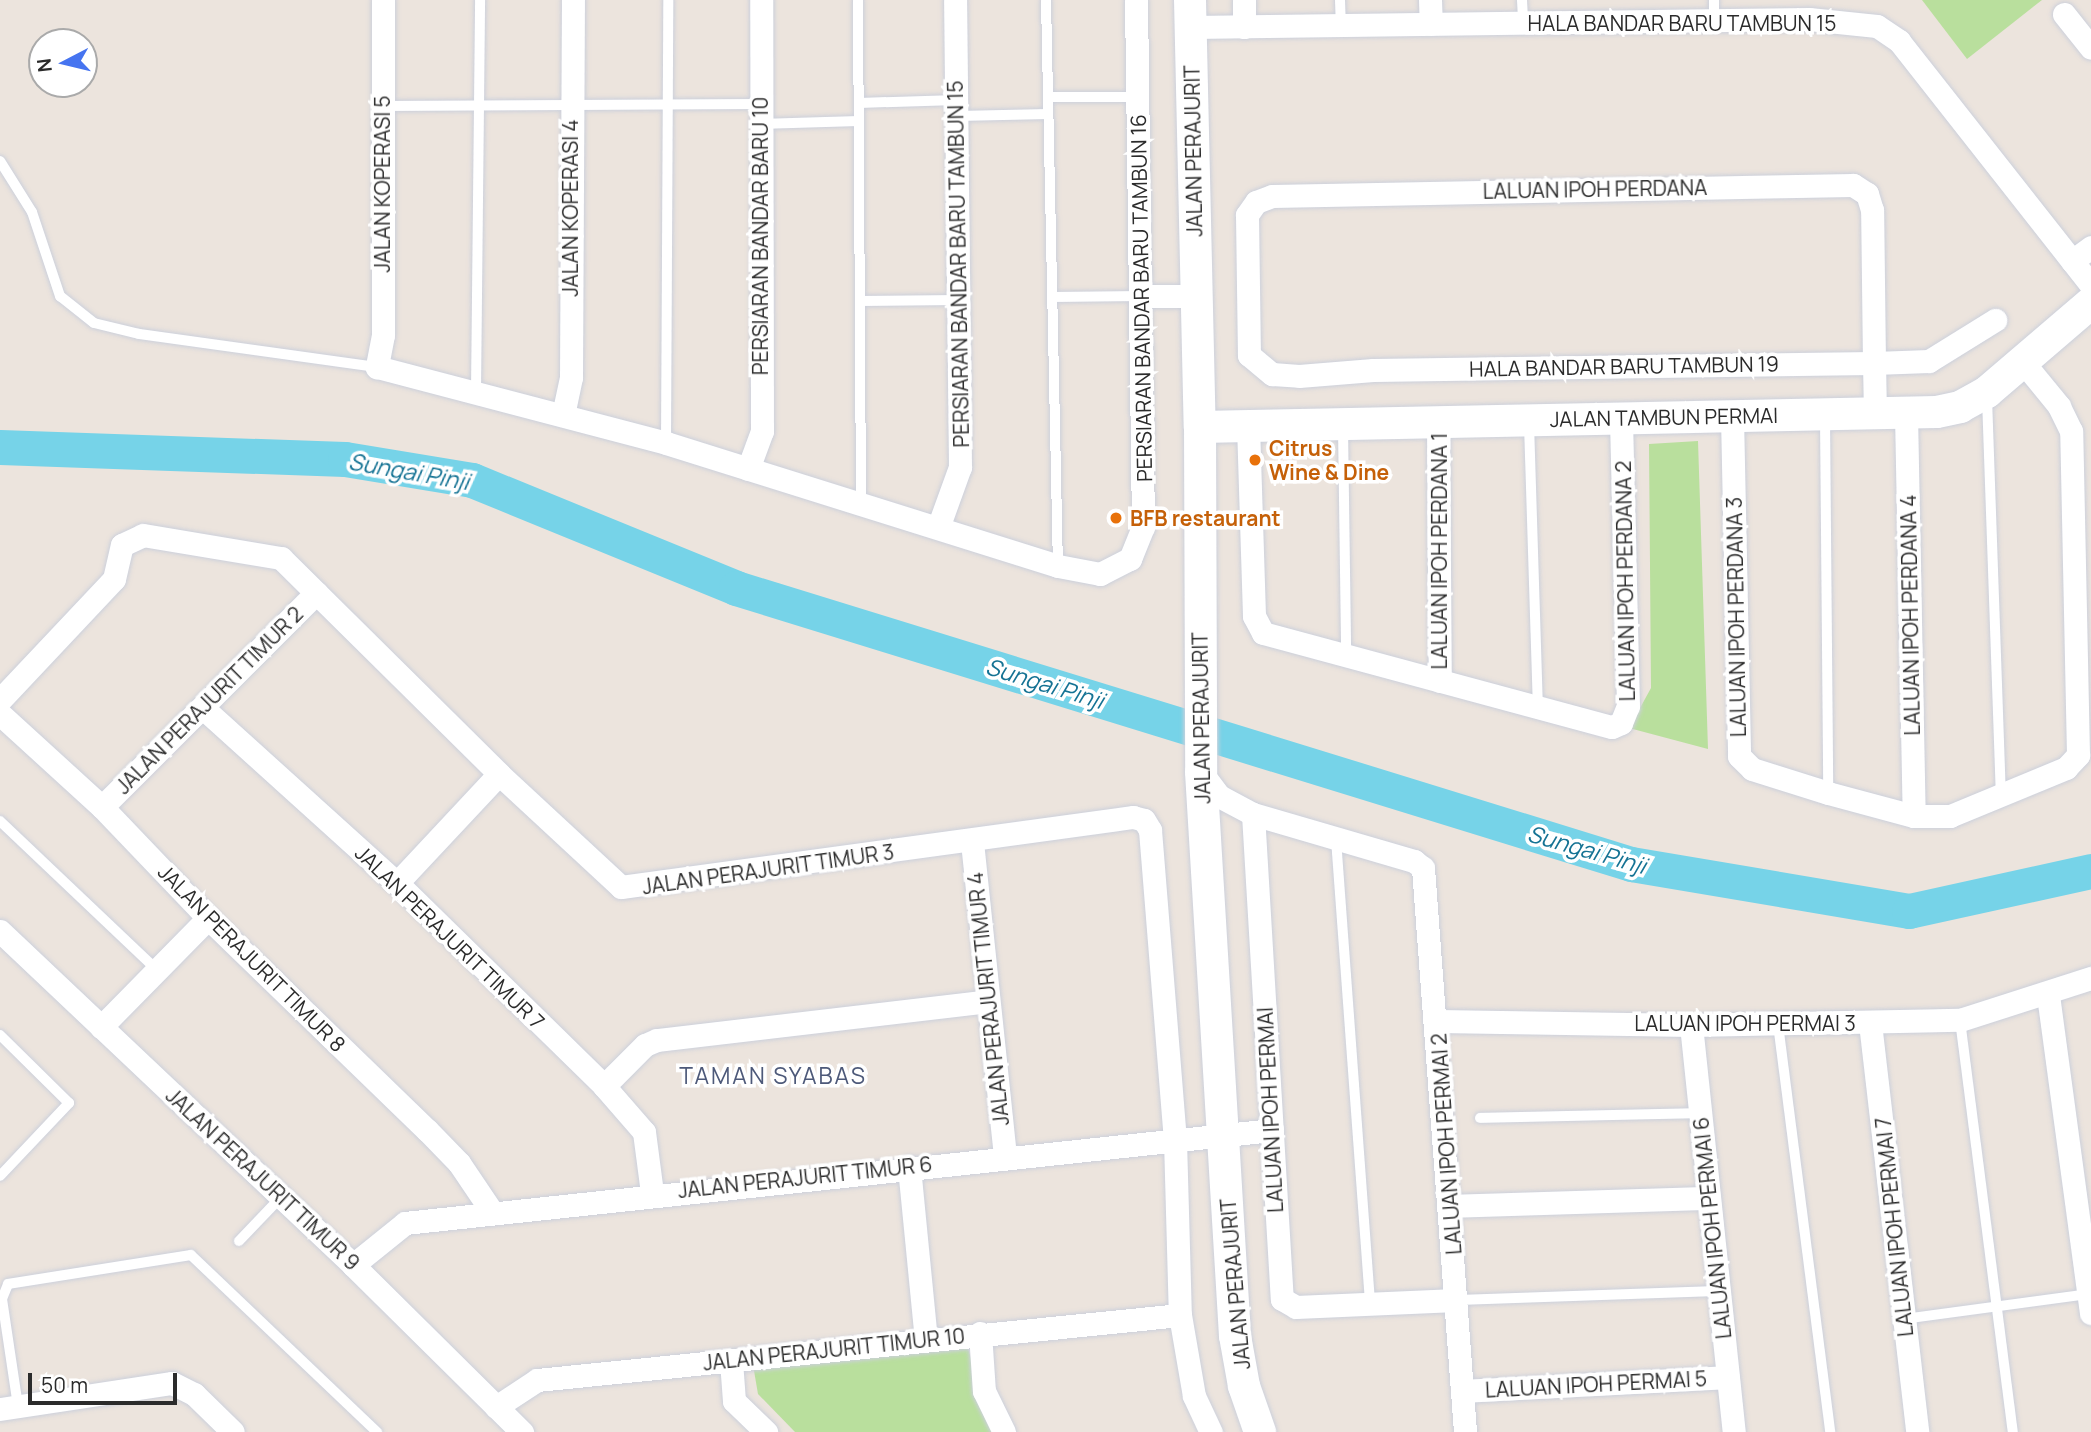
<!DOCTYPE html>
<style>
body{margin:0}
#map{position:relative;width:2091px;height:1432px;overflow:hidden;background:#ece4dd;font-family:Manrope,sans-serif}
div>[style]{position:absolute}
.green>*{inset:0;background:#b9df9d}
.river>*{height:35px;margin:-17.5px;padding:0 17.5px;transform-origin:17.5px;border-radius:17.5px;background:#76d3e8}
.roads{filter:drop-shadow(0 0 2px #ccd0db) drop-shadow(0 0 2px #ccd0db)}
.lane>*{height:10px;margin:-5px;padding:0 5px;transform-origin:5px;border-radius:5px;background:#fff}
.street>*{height:23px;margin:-11.5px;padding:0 11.5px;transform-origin:11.5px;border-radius:11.5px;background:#fff}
.secondary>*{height:32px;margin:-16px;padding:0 16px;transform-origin:16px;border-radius:16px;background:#fff}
.dots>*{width:19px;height:19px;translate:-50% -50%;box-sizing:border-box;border:4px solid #fff;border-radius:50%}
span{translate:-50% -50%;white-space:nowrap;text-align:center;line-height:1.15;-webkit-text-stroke:7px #fff;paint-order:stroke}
.street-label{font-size:21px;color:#2b2b2b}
.food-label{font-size:21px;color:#c56008;font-weight:700}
.left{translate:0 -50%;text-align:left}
.water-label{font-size:23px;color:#157394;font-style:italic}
.neighbourhood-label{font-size:23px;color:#4d5979;letter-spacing:2px}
.north{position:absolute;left:28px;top:28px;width:70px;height:70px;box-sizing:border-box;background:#fff;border:2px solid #aaa;border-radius:50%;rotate:263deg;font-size:19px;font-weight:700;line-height:28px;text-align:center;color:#2b2b2b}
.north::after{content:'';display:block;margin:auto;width:24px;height:32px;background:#4674f0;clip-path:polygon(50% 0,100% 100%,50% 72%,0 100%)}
.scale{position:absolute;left:28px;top:1373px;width:149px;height:32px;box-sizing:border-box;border:4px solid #2b2b2b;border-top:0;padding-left:9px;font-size:21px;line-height:24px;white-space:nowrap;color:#2b2b2b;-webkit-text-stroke:5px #fff;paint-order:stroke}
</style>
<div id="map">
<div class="green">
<div style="clip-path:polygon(1922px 0,2042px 0,1967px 59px)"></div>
<div style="clip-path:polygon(1698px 441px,1708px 749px,1629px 728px,1651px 688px,1649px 444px)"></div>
<div style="clip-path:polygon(966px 1341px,992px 1432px,795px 1432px,758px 1394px,753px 1365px)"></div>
</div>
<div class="river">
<div style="left:0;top:447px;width:345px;rotate:2deg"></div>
<div style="left:345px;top:459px;width:129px;rotate:9.4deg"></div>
<div style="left:472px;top:480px;width:285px;rotate:22.2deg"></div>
<div style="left:736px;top:588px;width:937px;rotate:17.14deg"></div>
<div style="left:1631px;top:864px;width:282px;rotate:9.6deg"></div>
<div style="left:1909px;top:911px;width:186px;rotate:-12.4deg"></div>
</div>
<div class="roads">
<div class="lane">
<div style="left:858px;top:0;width:503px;rotate:89.66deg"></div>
<div style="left:1046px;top:0;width:566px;rotate:88.79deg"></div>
<div style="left:1340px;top:0;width:26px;rotate:88deg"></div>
<div style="left:1522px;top:0;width:22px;rotate:87deg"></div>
<div style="left:1714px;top:0;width:20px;rotate:90deg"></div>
<div style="left:1048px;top:97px;width:90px"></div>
<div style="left:859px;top:103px;width:98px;rotate:-1.8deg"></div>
<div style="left:381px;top:106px;width:378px;rotate:-0.3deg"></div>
<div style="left:958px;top:116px;width:90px;rotate:-1.3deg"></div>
<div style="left:759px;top:124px;width:100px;rotate:-1.7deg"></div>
<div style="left:0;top:161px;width:60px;rotate:57.9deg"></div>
<div style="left:32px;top:212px;width:89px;rotate:71.6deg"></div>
<div style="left:60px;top:296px;width:43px;rotate:38.5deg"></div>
<div style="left:94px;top:323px;width:46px;rotate:13.7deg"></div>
<div style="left:139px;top:334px;width:240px;rotate:7.9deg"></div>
<div style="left:1052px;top:297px;width:90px;rotate:-0.6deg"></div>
<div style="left:860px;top:301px;width:99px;rotate:-0.6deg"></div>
<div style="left:476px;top:391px;width:391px;rotate:-89.4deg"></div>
<div style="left:1987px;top:398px;width:397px;rotate:88deg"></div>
<div style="left:1825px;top:417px;width:376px;rotate:89.5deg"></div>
<div style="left:1529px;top:424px;width:285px;rotate:88.2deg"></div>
<div style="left:1343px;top:427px;width:228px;rotate:89.2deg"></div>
<div style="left:666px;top:443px;width:443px;rotate:-89.7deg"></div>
<div style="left:0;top:821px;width:216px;rotate:43.5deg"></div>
<div style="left:1336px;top:839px;width:465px;rotate:85.8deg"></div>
<div style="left:1960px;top:1020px;width:415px;rotate:82.7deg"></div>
<div style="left:1778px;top:1024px;width:411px;rotate:82.7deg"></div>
<div style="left:0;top:1035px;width:97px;rotate:44.6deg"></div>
<div style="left:69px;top:1103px;width:100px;rotate:133.4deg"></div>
<div style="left:1480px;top:1118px;width:220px;rotate:-1.3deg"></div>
<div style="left:239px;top:1241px;width:61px;rotate:-46.3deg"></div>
<div style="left:1456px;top:1300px;width:263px;rotate:-2deg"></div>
<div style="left:1904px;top:1319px;width:186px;rotate:-7.7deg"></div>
<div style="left:18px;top:1406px;width:108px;rotate:-98.5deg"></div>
<div style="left:2px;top:1299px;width:16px;rotate:-68deg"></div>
<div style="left:8px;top:1284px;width:185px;rotate:-9deg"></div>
<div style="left:191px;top:1255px;width:257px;rotate:43.6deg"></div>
</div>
<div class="street">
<div style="left:383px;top:0;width:335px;rotate:90deg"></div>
<div style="left:383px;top:335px;width:33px;rotate:101deg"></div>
<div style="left:377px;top:367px;width:299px;rotate:14.7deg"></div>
<div style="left:666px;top:443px;width:411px;rotate:17.4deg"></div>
<div style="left:1058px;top:566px;width:43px;rotate:10.8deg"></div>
<div style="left:1100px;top:574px;width:34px;rotate:-27deg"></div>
<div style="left:1130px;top:559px;width:35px;rotate:-68deg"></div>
<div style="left:1143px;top:527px;width:527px;rotate:-90.76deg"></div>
<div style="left:1430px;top:0;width:24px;rotate:88deg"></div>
<div style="left:2064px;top:14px;width:43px;rotate:51.5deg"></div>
<div style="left:1191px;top:27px;width:618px;rotate:-0.74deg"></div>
<div style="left:1809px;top:19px;width:68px;rotate:5.9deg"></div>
<div style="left:1877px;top:26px;width:27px;rotate:34deg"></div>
<div style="left:1899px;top:41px;width:310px;rotate:51.8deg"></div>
<div style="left:1244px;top:27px;width:27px;rotate:-90deg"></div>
<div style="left:2072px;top:261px;width:24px;rotate:-36deg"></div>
<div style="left:1142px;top:296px;width:53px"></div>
<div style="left:1906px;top:413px;width:403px;rotate:88.9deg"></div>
<div style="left:1875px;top:414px;width:51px;rotate:-91.1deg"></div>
<div style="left:1874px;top:363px;width:153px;rotate:-90.7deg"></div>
<div style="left:1872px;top:210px;width:17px;rotate:-107deg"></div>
<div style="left:1867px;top:194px;width:17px;rotate:-147deg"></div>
<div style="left:1853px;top:185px;width:581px;rotate:178.92deg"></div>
<div style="left:1272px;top:196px;width:17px;rotate:159deg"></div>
<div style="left:1256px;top:202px;width:16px;rotate:125deg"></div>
<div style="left:1247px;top:215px;width:140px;rotate:89.2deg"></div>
<div style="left:1249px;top:355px;width:30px;rotate:40deg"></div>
<div style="left:1272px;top:374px;width:27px;rotate:4deg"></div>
<div style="left:1299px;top:376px;width:74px;rotate:-4.6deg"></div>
<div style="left:1373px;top:370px;width:501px;rotate:-0.8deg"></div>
<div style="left:1874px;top:363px;width:55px;rotate:-2.1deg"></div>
<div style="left:1929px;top:361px;width:78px;rotate:-31.8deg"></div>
<div style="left:563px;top:415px;width:39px;rotate:-78deg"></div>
<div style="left:571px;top:377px;width:377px;rotate:-89.7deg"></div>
<div style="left:1732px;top:416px;width:340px;rotate:88.8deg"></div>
<div style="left:1739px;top:756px;width:18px;rotate:45deg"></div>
<div style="left:1752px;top:769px;width:80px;rotate:17.5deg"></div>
<div style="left:1828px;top:793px;width:89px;rotate:15deg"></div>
<div style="left:1914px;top:816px;width:36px"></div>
<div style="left:1950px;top:816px;width:126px;rotate:-22.5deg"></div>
<div style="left:2066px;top:768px;width:18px;rotate:-47deg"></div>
<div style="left:2078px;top:755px;width:324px;rotate:-91.2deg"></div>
<div style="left:2071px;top:431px;width:28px;rotate:-116deg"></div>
<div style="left:2059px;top:406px;width:57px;rotate:-129.3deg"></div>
<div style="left:1438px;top:422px;width:259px;rotate:89.6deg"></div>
<div style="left:1248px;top:425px;width:191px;rotate:88.2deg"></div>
<div style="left:1254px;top:616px;width:19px;rotate:62deg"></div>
<div style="left:1263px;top:633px;width:361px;rotate:15.1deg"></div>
<div style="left:1612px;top:727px;width:10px;rotate:-24deg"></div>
<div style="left:1621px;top:723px;width:18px;rotate:-68deg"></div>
<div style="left:1628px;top:706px;width:288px;rotate:-91.4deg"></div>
<div style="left:748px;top:469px;width:40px;rotate:-69.8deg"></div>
<div style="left:762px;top:431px;width:431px;rotate:-90.1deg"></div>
<div style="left:939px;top:525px;width:62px;rotate:-70.1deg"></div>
<div style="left:960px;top:467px;width:467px;rotate:-90.6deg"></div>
<div style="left:0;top:700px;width:166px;rotate:-46.7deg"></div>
<div style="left:114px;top:579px;width:35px;rotate:-77deg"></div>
<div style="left:122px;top:545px;width:23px;rotate:-25deg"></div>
<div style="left:143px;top:535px;width:140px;rotate:9.5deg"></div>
<div style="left:281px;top:558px;width:307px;rotate:44.7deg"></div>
<div style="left:499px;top:774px;width:166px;rotate:42.8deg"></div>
<div style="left:621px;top:887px;width:517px;rotate:-7.79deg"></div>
<div style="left:1133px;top:817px;width:11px;rotate:15deg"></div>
<div style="left:1144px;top:820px;width:12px;rotate:59deg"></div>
<div style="left:1150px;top:830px;width:311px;rotate:85.4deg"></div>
<div style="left:1175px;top:1140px;width:175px;rotate:88.4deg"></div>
<div style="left:1180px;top:1315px;width:82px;rotate:80.2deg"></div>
<div style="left:1194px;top:1396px;width:40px;rotate:65deg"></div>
<div style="left:203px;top:708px;width:261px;rotate:42.1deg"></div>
<div style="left:397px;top:883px;width:290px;rotate:44.4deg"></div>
<div style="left:604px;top:1086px;width:61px;rotate:49deg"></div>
<div style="left:644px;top:1132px;width:62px;rotate:82.5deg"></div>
<div style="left:0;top:714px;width:138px;rotate:42.4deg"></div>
<div style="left:102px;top:807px;width:153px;rotate:46.3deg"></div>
<div style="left:208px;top:918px;width:305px;rotate:44.1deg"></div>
<div style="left:427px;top:1130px;width:46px;rotate:45.9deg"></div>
<div style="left:459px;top:1163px;width:59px;rotate:56deg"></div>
<div style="left:1201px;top:772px;width:30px;rotate:53deg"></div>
<div style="left:1219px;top:796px;width:38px;rotate:28deg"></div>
<div style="left:1253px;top:814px;width:168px;rotate:16.3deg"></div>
<div style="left:1414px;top:861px;width:11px;rotate:38deg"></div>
<div style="left:1423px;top:868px;width:566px;rotate:85.74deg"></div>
<div style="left:102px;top:807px;width:303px;rotate:-45deg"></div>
<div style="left:1253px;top:814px;width:486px;rotate:86.6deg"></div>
<div style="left:1282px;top:1299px;width:16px;rotate:30deg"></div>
<div style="left:1296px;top:1307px;width:160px;rotate:-2.5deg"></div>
<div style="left:972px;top:842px;width:317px;rotate:84deg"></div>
<div style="left:397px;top:883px;width:149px;rotate:-46.9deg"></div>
<div style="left:0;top:931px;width:486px;rotate:43.4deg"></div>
<div style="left:353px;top:1265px;width:238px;rotate:44.7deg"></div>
<div style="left:2048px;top:995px;width:321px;rotate:82.3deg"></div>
<div style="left:1438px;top:1021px;width:253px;rotate:0.9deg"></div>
<div style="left:1691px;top:1025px;width:269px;rotate:-1.1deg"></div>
<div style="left:1960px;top:1020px;width:138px;rotate:-17.8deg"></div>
<div style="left:1870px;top:1023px;width:412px;rotate:83.4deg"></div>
<div style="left:1691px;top:1025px;width:409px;rotate:84deg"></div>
<div style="left:101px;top:1027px;width:153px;rotate:-45.5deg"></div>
<div style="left:604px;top:1086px;width:58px;rotate:-45deg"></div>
<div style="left:645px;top:1045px;width:13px;rotate:-23deg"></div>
<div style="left:657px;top:1040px;width:333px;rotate:-6.7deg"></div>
<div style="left:909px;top:1167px;width:174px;rotate:84.4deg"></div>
<div style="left:1450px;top:1206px;width:259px;rotate:-1.8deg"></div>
<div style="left:353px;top:1265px;width:67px;rotate:-38.9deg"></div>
<div style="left:405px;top:1223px;width:872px;rotate:-6.12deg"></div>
<div style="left:980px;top:1333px;width:58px;rotate:86.1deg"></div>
<div style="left:984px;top:1391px;width:46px;rotate:64deg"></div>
<div style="left:731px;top:1361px;width:40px;rotate:85.7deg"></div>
<div style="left:734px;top:1401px;width:45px;rotate:44.1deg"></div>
<div style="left:1463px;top:1391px;width:265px;rotate:-3deg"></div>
<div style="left:496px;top:1407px;width:49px;rotate:-33.4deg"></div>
<div style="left:537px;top:1380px;width:646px;rotate:-5.77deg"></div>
<div style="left:0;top:1409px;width:174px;rotate:-8.6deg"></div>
<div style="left:172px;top:1383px;width:25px;rotate:27deg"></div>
<div style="left:194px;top:1394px;width:54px;rotate:44.3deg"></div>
</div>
<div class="secondary">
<div style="left:1190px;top:0;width:427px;rotate:88.7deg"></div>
<div style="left:1200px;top:427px;width:345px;rotate:89.8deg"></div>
<div style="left:1201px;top:772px;width:565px;rotate:86.55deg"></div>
<div style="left:1235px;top:1336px;width:51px;rotate:79.8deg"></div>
<div style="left:1244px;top:1386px;width:49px;rotate:70.8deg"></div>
<div style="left:1200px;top:427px;width:737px;rotate:-1.17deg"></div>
<div style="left:1937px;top:412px;width:24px;rotate:-12deg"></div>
<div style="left:1960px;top:407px;width:31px;rotate:-29deg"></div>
<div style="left:1987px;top:392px;width:137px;rotate:-40.6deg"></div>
</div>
</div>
<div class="dots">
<div style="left:1255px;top:460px;background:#e8710a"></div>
<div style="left:1116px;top:518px;background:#e8710a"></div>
</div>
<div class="street-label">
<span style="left:1682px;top:23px">HALA BANDAR BARU TAMBUN 15</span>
<span style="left:1193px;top:151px;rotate:-91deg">JALAN PERAJURIT</span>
<span style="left:382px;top:184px;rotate:-90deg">JALAN KOPERASI 5</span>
<span style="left:1595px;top:189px;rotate:-1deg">LALUAN IPOH PERDANA</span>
<span style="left:570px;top:208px;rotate:-90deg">JALAN KOPERASI 4</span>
<span style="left:760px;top:236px;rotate:-90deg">PERSIARAN BANDAR BARU 10</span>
<span style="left:958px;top:264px;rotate:-91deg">PERSIARAN BANDAR BARU TAMBUN 15</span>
<span style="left:1141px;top:298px;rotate:-91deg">PERSIARAN BANDAR BARU TAMBUN 16</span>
<span style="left:1624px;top:366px;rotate:-1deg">HALA BANDAR BARU TAMBUN 19</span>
<span style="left:1664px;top:417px;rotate:-1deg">JALAN TAMBUN PERMAI</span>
<span style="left:1439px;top:551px;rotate:-90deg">LALUAN IPOH PERDANA 1</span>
<span style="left:1625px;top:581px;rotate:-91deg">LALUAN IPOH PERDANA 2</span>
<span style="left:1910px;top:615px;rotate:-91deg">LALUAN IPOH PERDANA 4</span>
<span style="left:1736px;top:617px;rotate:-91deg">LALUAN IPOH PERDANA 3</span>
<span style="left:209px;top:700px;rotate:-45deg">JALAN PERAJURIT TIMUR 2</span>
<span style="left:1201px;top:718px;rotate:-91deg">JALAN PERAJURIT</span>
<span style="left:768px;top:869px;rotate:-8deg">JALAN PERAJURIT TIMUR 3</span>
<span style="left:450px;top:937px;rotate:44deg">JALAN PERAJURIT TIMUR 7</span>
<span style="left:252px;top:958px;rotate:45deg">JALAN PERAJURIT TIMUR 8</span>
<span style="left:988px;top:999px;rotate:-96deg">JALAN PERAJURIT TIMUR 4</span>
<span style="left:1745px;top:1023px">LALUAN IPOH PERMAI 3</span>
<span style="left:1270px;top:1110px;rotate:-93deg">LALUAN IPOH PERMAI</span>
<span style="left:1446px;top:1144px;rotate:-94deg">LALUAN IPOH PERMAI 2</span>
<span style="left:805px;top:1177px;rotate:-6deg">JALAN PERAJURIT TIMUR 6</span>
<span style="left:263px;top:1179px;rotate:43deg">JALAN PERAJURIT TIMUR 9</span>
<span style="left:1894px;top:1227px;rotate:-96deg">LALUAN IPOH PERMAI 7</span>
<span style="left:1712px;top:1228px;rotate:-96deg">LALUAN IPOH PERMAI 6</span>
<span style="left:1235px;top:1284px;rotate:-95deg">JALAN PERAJURIT</span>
<span style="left:834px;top:1349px;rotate:-6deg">JALAN PERAJURIT TIMUR 10</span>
<span style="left:1596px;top:1384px;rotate:-3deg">LALUAN IPOH PERMAI 5</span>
</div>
<div class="food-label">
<span class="left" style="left:1269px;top:460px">Citrus<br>Wine &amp; Dine</span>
<span class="left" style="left:1130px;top:518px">BFB restaurant</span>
</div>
<div class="water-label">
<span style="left:409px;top:471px;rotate:10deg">Sungai Pinji</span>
<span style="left:1045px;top:683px;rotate:17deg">Sungai Pinji</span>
<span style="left:1587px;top:849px;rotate:16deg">Sungai Pinji</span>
</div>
<div class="neighbourhood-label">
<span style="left:773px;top:1075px">TAMAN SYABAS</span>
</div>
<div class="north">N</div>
<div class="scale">50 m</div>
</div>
